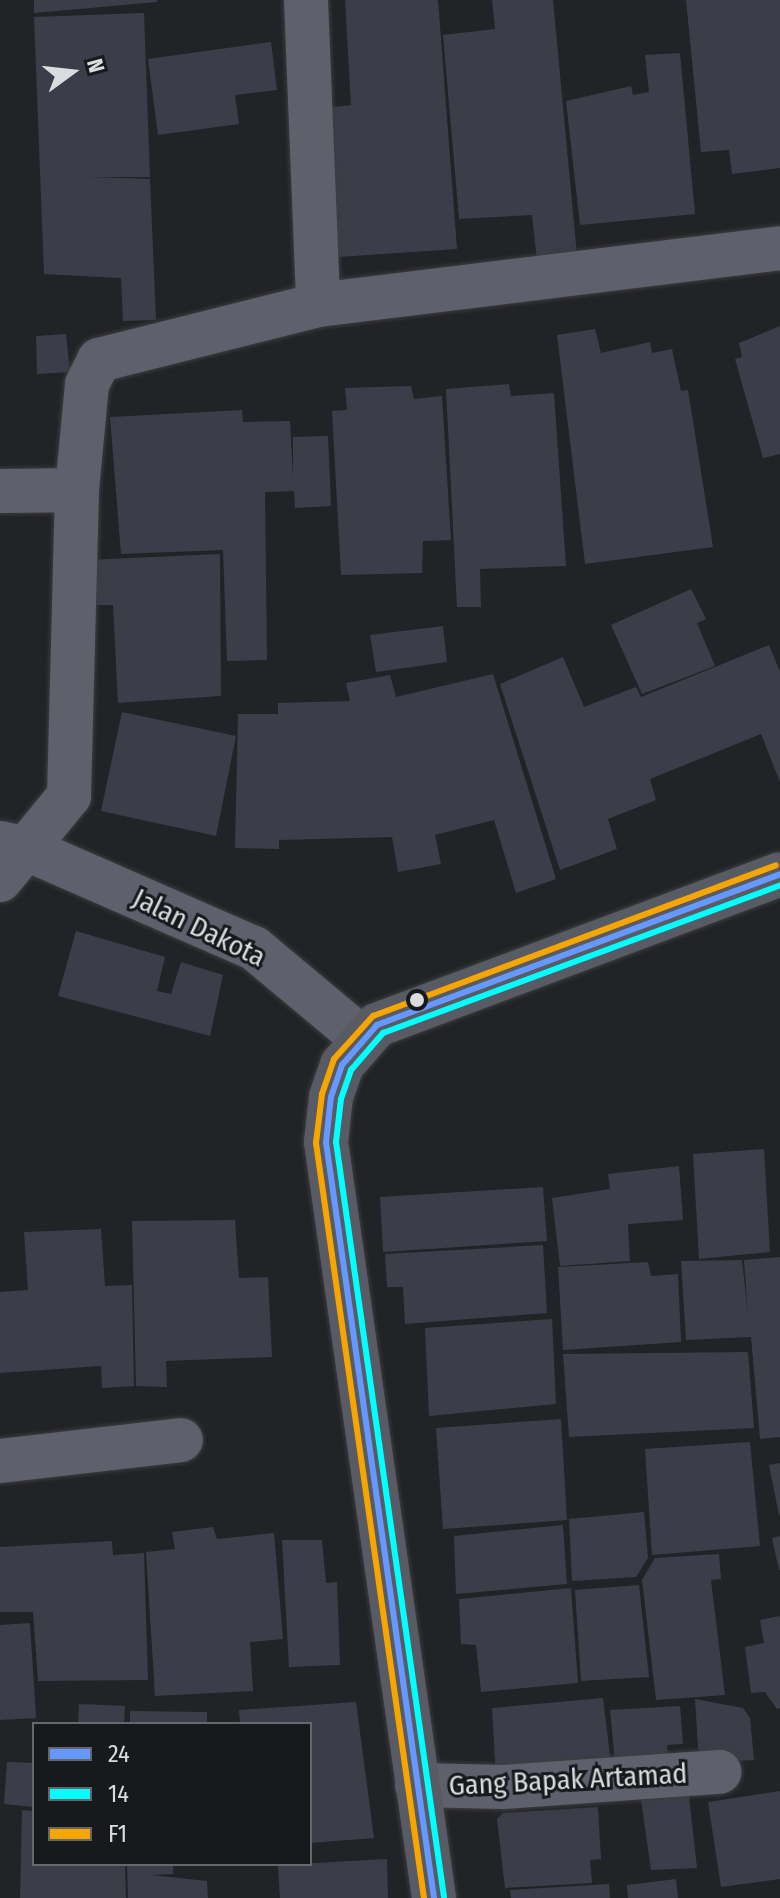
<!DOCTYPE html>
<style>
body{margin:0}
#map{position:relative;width:780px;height:1898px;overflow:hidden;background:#222326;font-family:"Fira Sans Condensed",sans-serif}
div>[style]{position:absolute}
.building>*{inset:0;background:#3c3d49}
.roads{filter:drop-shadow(0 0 2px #3d3d3f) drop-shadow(0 0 2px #3d3d3f)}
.minor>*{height:44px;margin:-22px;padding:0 22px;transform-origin:22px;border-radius:22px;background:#5e606c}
.secondary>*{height:44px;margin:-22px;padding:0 22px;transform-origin:22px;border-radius:22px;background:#585a64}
.bus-1>*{height:6px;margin:-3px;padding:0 3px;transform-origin:3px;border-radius:3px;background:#69f}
.bus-2>*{height:6px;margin:-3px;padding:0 3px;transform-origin:3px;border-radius:3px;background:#0ff}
.bus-3>*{height:6px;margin:-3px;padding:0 3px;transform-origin:3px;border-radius:3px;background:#f7a600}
.dots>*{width:22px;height:22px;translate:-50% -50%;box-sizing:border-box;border:4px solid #18191d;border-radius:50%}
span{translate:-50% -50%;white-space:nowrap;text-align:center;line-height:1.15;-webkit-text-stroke:6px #18191d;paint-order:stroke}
.street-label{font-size:28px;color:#dbdce0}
.legend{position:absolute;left:32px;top:1722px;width:280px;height:144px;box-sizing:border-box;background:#18191d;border:2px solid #66676b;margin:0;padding:10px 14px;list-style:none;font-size:24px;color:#dbdce0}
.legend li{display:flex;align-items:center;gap:16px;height:40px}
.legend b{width:40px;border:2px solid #66676b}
.north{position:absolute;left:32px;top:32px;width:80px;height:80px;-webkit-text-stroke:6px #18191d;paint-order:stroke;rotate:75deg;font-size:22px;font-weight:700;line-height:32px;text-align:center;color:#dbdce0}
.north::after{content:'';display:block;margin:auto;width:28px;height:36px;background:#dbdce0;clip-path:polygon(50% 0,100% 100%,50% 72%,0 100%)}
</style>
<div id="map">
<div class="building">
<div style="clip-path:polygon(34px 0,157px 0,157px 2px,34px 13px)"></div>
<div style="clip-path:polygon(345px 0,438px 0,457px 249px,338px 257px,325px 108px,351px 105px)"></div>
<div style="clip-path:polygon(492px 0,553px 0,577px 255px,537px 260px,532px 215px,459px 219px,443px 35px,495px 29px)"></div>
<div style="clip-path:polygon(686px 0,780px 0,780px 168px,732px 174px,729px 150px,701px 152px)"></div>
<div style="clip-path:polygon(144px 13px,150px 177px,88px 177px,150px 179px,156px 320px,123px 321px,121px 278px,44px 274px,34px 17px)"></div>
<div style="clip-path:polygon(271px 42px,277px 90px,235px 95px,239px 124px,158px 135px,148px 59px)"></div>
<div style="clip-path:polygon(680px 53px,695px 214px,580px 225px,566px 101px,631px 86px,633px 95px,649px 92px,645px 55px)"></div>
<div style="clip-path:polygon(780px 326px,780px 454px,763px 458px,735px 359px,742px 357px,739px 343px)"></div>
<div style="clip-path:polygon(595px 329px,601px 353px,650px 342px,652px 353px,672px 349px,681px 391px,688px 390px,713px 547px,585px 564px,557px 335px)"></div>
<div style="clip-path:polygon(66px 334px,70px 372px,37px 374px,36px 336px)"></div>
<div style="clip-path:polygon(509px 384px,511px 396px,554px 393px,566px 566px,480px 569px,481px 607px,457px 607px,446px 389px)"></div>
<div style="clip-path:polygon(411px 386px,414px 399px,442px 396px,451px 540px,423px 541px,422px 573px,341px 575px,332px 411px,347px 410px,345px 388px)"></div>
<div style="clip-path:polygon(242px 410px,243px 422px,290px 421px,293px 478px,293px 437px,328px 436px,331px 506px,295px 508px,294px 491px,265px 492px,267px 660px,227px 661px,223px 550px,121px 554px,110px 417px)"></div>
<div style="clip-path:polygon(220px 554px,221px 696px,118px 703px,113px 605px,87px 605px,86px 560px)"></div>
<div style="clip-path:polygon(691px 589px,706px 619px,697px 623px,715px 666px,642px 694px,611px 625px)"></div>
<div style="clip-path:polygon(443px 626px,447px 662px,376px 672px,370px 635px)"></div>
<div style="clip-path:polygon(769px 645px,780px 672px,780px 782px,761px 734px,650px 779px,656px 800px,608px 819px,617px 849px,560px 870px,500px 684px,563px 657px,584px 707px,636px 687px,641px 697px)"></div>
<div style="clip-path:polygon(493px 674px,556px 879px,516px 893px,494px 820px,435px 835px,441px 864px,398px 872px,392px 837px,279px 840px,279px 849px,235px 848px,238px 714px,278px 714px,278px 703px,350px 701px,346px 683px,390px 675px,396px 697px)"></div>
<div style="clip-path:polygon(122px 712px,236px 736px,216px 836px,101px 811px)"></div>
<div style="clip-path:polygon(76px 931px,165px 957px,157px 991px,171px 994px,181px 962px,223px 975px,210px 1036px,58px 996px)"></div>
<div style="clip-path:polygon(764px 1149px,770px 1252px,699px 1259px,693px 1154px)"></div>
<div style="clip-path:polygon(679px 1166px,683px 1220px,628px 1224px,630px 1261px,560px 1266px,552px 1198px,610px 1189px,608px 1174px)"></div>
<div style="clip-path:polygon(543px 1187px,547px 1241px,383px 1252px,380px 1197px)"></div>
<div style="clip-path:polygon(235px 1220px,239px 1278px,268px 1277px,272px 1357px,166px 1361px,167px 1387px,136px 1386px,132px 1221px)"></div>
<div style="clip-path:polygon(101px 1229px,105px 1286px,132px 1285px,134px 1386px,102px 1388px,101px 1366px,0 1373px,0 1292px,28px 1290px,24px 1232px)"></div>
<div style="clip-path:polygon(543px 1245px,547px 1313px,405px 1324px,403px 1287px,387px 1287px,385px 1254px)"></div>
<div style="clip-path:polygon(780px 1257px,780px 1437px,760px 1439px,751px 1337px,686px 1340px,681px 1261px,742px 1260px,748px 1315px,744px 1260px)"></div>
<div style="clip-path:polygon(648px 1262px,651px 1276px,678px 1274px,681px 1342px,563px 1350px,558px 1267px)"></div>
<div style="clip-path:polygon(552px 1319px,556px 1404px,429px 1416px,425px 1328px)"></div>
<div style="clip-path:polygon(748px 1352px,754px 1428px,569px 1437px,563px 1354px)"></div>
<div style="clip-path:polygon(561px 1419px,567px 1520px,443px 1529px,436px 1428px)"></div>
<div style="clip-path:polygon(750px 1442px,760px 1546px,652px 1555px,645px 1449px)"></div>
<div style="clip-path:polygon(780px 1463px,780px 1515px,779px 1515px,769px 1465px)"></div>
<div style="clip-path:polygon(644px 1512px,648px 1558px,636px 1577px,572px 1581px,569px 1519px)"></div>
<div style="clip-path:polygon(563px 1525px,567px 1584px,456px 1594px,454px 1536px)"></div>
<div style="clip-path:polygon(213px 1527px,217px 1539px,274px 1533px,283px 1639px,250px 1642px,253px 1691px,155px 1696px,146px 1552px,175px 1549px,172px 1532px)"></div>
<div style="clip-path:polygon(780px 1536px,780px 1570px,779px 1570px,772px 1538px)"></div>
<div style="clip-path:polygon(282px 1540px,322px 1540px,326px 1583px,337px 1582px,340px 1665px,289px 1667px)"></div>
<div style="clip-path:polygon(112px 1541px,113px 1555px,144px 1553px,148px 1680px,38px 1681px,33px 1612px,0 1612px,0 1547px)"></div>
<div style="clip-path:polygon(719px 1554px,721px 1579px,711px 1580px,725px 1695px,656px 1700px,642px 1580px,655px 1558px)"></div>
<div style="clip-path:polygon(639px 1585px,649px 1677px,581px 1681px,575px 1590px)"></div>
<div style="clip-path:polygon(571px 1588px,578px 1683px,481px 1692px,476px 1645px,461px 1644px,459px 1599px)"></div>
<div style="clip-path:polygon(780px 1616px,780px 1708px,777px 1709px,765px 1692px,751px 1693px,745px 1647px,764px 1643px,760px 1620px)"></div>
<div style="clip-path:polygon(30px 1623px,36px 1718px,0 1720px,0 1625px)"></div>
<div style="clip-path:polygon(603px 1698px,612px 1772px,496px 1778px,492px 1708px)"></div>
<div style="clip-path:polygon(695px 1699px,743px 1708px,750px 1718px,754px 1760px,699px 1763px)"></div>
<div style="clip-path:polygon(356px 1702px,374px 1838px,310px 1843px,310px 1724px,240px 1724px,239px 1710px)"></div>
<div style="clip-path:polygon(79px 1704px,125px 1706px,124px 1724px,78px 1724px)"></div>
<div style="clip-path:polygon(680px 1706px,683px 1744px,667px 1745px,669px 1760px,615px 1763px,610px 1710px)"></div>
<div style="clip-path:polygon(130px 1711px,207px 1712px,207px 1724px,130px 1724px)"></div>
<div style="clip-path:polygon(7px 1762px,34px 1763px,34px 1807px,4px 1804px)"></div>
<div style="clip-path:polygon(780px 1791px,780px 1879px,721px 1887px,708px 1802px)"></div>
<div style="clip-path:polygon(689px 1796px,697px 1868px,651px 1870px,641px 1800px)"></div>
<div style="clip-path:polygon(598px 1807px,601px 1859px,590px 1860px,592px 1883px,505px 1888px,497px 1819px,503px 1813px)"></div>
<div style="clip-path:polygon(22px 1810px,34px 1811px,34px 1864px,125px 1864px,126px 1898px,20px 1898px)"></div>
<div style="clip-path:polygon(387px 1859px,388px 1898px,280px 1898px,278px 1865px)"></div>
<div style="clip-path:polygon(127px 1864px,173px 1864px,173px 1874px,151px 1875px,207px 1881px,208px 1898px,128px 1898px)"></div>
<div style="clip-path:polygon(676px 1879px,678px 1898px,628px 1898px,627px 1885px)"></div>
<div style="clip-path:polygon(609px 1884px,610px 1898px,511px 1898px,510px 1890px)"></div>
</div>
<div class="roads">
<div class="minor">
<div style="left:306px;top:0;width:305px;rotate:87.7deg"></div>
<div style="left:0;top:491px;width:77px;rotate:-0.7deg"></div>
<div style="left:0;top:843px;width:28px;rotate:13deg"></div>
<div style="left:27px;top:849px;width:248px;rotate:23.6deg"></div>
<div style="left:254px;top:948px;width:142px;rotate:39.9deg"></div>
<div style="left:0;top:880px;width:109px;rotate:-50.6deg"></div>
<div style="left:69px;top:796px;width:306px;rotate:-88.5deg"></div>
<div style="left:77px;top:490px;width:106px;rotate:-84.6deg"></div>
<div style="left:87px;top:384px;width:27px;rotate:-63deg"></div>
<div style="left:99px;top:360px;width:226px;rotate:-14.1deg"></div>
<div style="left:318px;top:305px;width:466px;rotate:-7deg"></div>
<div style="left:0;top:1461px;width:182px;rotate:-6.6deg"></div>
<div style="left:417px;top:1785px;width:86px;rotate:1.3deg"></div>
<div style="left:503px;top:1787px;width:217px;rotate:-4deg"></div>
</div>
<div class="secondary">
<div style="left:434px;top:1898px;width:764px;rotate:-98.13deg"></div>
<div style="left:326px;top:1142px;width:45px;rotate:-83.7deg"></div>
<div style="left:331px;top:1097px;width:34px;rotate:-71deg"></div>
<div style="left:342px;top:1065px;width:53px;rotate:-48.8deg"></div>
<div style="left:377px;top:1025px;width:430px;rotate:-20.5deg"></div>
</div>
</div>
<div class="bus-1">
<div style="left:434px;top:1898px;width:764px;rotate:-98.13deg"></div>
<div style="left:326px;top:1142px;width:45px;rotate:-83.7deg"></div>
<div style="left:331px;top:1097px;width:34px;rotate:-71deg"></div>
<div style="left:342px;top:1065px;width:53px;rotate:-48.8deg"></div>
<div style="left:377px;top:1025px;width:430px;rotate:-20.5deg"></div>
</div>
<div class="bus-2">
<div style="left:444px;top:1897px;width:763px;rotate:-98.14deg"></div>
<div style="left:336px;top:1142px;width:43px;rotate:-83.4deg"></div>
<div style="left:341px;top:1099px;width:31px;rotate:-71deg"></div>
<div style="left:351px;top:1070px;width:49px;rotate:-49.1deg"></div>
<div style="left:383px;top:1033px;width:424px;rotate:-20.4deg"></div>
</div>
<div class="bus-3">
<div style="left:424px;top:1898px;width:763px;rotate:-98.14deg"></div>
<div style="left:316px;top:1143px;width:49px;rotate:-83deg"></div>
<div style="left:322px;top:1094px;width:37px;rotate:-71deg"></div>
<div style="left:334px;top:1059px;width:58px;rotate:-47.8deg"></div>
<div style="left:373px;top:1016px;width:430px;rotate:-20.5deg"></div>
</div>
<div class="dots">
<div style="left:417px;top:1000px;background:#dbdce0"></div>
</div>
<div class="street-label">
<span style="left:199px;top:928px;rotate:26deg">Jalan Dakota</span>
<span style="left:568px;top:1780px;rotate:-3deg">Gang Bapak Artamad</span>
</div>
<ul class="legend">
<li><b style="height:10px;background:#69f"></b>24</li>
<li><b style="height:10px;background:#0ff"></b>14</li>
<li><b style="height:10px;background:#f7a600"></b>F1</li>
</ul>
<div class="north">N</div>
</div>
